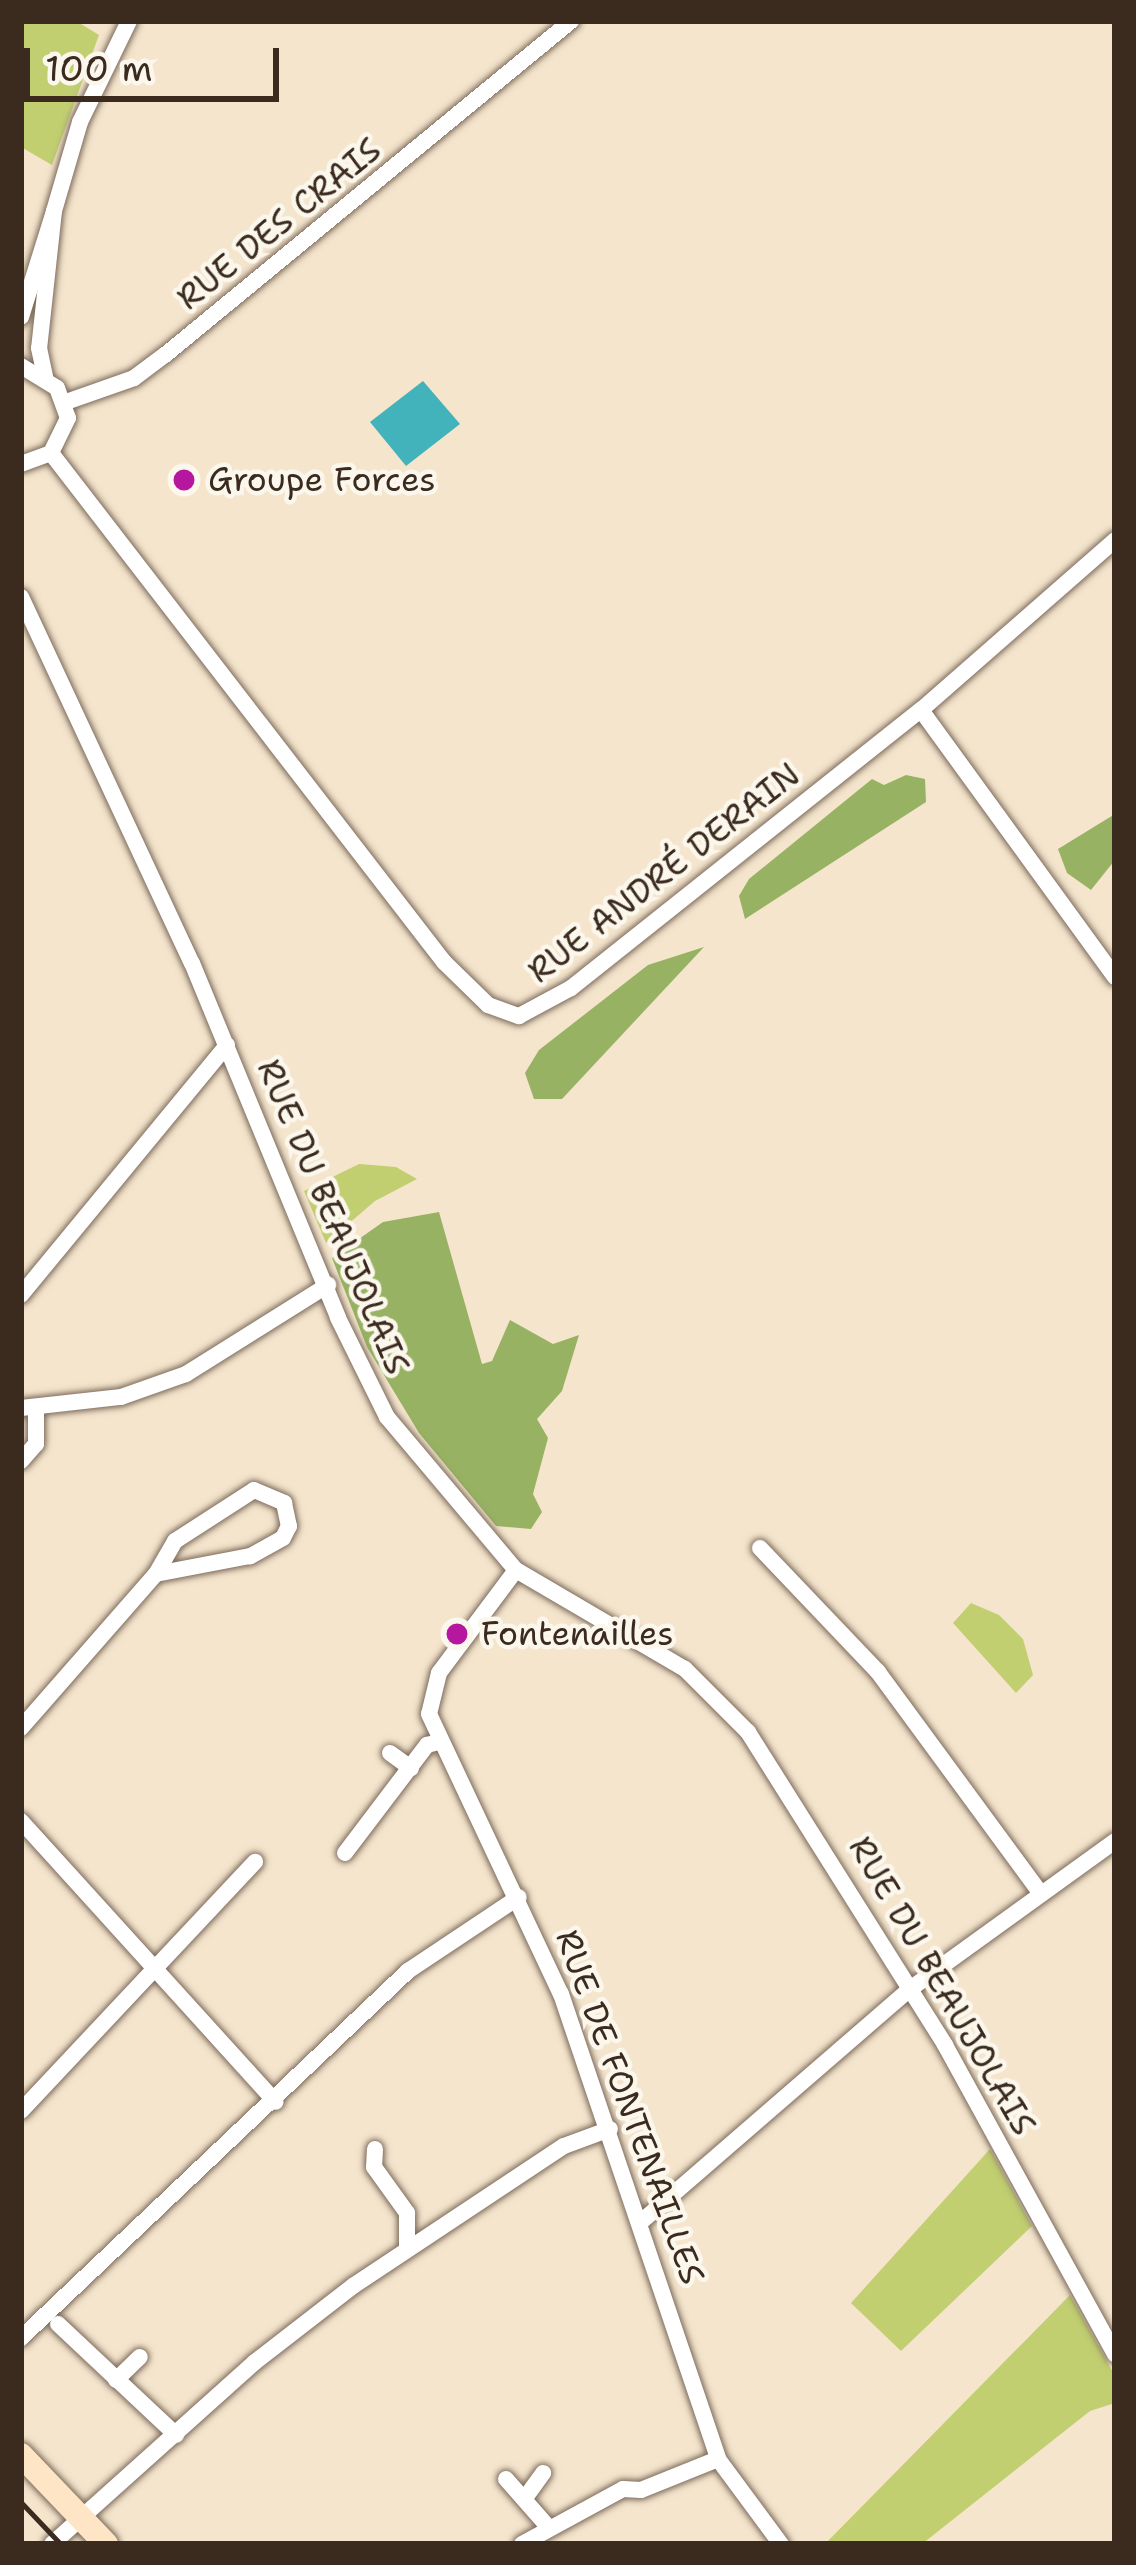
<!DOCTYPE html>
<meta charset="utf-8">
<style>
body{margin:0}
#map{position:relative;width:1136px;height:2565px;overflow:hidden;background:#f5e5cd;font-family:"Shantell Sans",sans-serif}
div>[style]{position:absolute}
.green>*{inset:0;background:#c1cf71}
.forest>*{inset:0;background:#98b263}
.water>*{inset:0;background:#42b2bb}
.roads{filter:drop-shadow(0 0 3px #7c6b5b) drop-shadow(0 0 3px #7c6b5b)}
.street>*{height:16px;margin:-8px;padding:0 8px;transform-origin:8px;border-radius:8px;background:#fff}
.secondary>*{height:24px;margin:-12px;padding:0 12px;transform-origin:12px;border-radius:12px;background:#fde5c5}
.rail>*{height:4.5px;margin:-2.25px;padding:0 2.25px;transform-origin:2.25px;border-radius:2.25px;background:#3b2a1e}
.dots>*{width:33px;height:33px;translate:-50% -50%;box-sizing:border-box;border:6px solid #fbf7ec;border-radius:50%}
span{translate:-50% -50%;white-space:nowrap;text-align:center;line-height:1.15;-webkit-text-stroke:9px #fbf7ec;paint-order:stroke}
.street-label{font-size:33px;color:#3b2a1e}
.poi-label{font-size:33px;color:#3b2a1e}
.left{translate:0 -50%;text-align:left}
.frame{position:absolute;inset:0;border:24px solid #3b2a1e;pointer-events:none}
.scale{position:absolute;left:24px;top:48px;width:255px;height:54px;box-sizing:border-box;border:6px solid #3b2a1e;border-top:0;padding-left:15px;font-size:36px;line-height:42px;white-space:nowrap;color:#3b2a1e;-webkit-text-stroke:9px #fbf7ec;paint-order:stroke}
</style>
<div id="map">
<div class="green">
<div style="clip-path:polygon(21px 21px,76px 21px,99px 35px,52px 165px,21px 147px)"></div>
<div style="clip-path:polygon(359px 1164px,396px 1167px,417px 1179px,375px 1201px,326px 1243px,304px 1191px)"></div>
<div style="clip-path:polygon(971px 1603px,999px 1615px,1023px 1639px,1033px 1675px,1016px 1693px,953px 1623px)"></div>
<div style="clip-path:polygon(990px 2149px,1032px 2226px,901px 2351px,851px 2303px)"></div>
<div style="clip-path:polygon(1070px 2295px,1115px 2376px,1115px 2403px,1090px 2411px,922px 2544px,825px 2544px)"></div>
</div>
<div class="forest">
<div style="clip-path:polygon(906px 775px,925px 779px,926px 802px,745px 919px,739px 896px,749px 879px,872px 779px,884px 785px)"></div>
<div style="clip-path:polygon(1115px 814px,1115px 860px,1091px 890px,1067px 873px,1058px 849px)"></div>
<div style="clip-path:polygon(704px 947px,562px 1099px,534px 1099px,525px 1073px,539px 1050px,648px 965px)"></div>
<div style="clip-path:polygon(439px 1212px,482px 1364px,492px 1361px,510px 1320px,553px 1344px,579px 1335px,562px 1391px,537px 1419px,548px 1438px,533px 1494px,542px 1512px,531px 1529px,496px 1526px,419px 1433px,367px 1347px,332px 1258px,383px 1222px)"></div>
</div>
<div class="water">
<div style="clip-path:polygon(423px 381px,460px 424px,406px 466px,370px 422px)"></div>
</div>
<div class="roads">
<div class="street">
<div style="left:54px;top:211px;width:93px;rotate:-73.7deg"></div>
<div style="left:80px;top:122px;width:112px;rotate:-64.1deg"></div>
<div style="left:21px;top:317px;width:111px;rotate:-72.7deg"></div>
<div style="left:54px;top:211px;width:138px;rotate:96.2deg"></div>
<div style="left:39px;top:348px;width:30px;rotate:78deg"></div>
<div style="left:21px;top:366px;width:42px;rotate:31.4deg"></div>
<div style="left:57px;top:388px;width:32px;rotate:70deg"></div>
<div style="left:68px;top:418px;width:39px;rotate:116deg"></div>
<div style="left:51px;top:453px;width:32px;rotate:160deg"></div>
<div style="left:66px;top:402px;width:72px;rotate:-19.4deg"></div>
<div style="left:134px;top:378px;width:39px;rotate:-37deg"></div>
<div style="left:165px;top:355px;width:526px;rotate:-39.44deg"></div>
<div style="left:51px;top:453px;width:643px;rotate:52.33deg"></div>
<div style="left:444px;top:962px;width:62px;rotate:44.3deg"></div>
<div style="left:488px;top:1005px;width:33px;rotate:20deg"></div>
<div style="left:519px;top:1016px;width:59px;rotate:-28.3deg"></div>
<div style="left:571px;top:988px;width:447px;rotate:-38.5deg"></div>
<div style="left:921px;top:710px;width:258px;rotate:-41.2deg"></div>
<div style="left:21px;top:597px;width:404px;rotate:65deg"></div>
<div style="left:192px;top:963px;width:384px;rotate:67.6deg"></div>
<div style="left:338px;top:1318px;width:110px;rotate:63.7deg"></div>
<div style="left:387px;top:1417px;width:200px;rotate:49.9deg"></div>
<div style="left:516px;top:1570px;width:196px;rotate:30.4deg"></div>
<div style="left:685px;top:1669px;width:89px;rotate:45deg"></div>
<div style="left:748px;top:1732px;width:370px;rotate:57.8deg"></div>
<div style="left:945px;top:2045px;width:353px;rotate:61.2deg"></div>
<div style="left:921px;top:710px;width:330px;rotate:54deg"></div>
<div style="left:21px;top:1295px;width:324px;rotate:-50.5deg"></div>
<div style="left:21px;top:1408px;width:101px;rotate:-6.3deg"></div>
<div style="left:121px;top:1397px;width:69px;rotate:-19.5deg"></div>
<div style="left:186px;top:1374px;width:168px;rotate:-32.1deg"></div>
<div style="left:21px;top:1461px;width:23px;rotate:-49deg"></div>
<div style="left:36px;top:1444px;width:36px;rotate:-90deg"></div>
<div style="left:254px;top:1490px;width:33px;rotate:23deg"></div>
<div style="left:284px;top:1503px;width:24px;rotate:78deg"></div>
<div style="left:289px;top:1526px;width:13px;rotate:117deg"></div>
<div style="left:283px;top:1538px;width:38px;rotate:151deg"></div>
<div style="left:250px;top:1556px;width:96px;rotate:169.2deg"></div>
<div style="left:156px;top:1574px;width:38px;rotate:-60deg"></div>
<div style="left:175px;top:1541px;width:94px;rotate:-32.8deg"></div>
<div style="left:760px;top:1548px;width:171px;rotate:46.4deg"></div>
<div style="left:878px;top:1672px;width:275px;rotate:53.7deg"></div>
<div style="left:516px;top:1570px;width:129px;rotate:126.8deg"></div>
<div style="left:439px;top:1673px;width:42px;rotate:103.7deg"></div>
<div style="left:429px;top:1714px;width:310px;rotate:64.8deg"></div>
<div style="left:561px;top:1994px;width:491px;rotate:71.3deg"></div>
<div style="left:718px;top:2459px;width:106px;rotate:53.5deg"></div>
<div style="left:21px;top:1728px;width:205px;rotate:-48.8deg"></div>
<div style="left:390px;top:1753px;width:26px;rotate:36deg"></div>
<div style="left:21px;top:1821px;width:379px;rotate:47.8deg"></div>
<div style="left:345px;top:1853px;width:136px;rotate:-52.8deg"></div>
<div style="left:427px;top:1745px;width:12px;rotate:-14deg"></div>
<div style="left:21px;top:2111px;width:342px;rotate:-46.8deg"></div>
<div style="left:375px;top:2149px;width:18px;rotate:93deg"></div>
<div style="left:374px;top:2167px;width:57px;rotate:54.3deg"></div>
<div style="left:407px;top:2213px;width:36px;rotate:90deg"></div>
<div style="left:642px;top:2221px;width:354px;rotate:-40.9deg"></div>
<div style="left:910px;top:1989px;width:253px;rotate:-35.8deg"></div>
<div style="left:58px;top:2324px;width:162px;rotate:43.2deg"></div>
<div style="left:21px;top:2338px;width:533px;rotate:-43.48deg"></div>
<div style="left:408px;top:1971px;width:133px;rotate:-33.7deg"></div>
<div style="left:116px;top:2380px;width:33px;rotate:-44deg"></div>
<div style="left:506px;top:2479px;width:65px;rotate:48.7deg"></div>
<div style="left:525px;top:2498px;width:31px;rotate:-54deg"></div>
<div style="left:52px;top:2544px;width:273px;rotate:-41.9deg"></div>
<div style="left:255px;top:2362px;width:124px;rotate:-37.8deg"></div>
<div style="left:353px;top:2286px;width:253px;rotate:-33.6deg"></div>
<div style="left:564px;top:2146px;width:49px;rotate:-20.3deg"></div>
<div style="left:522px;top:2544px;width:115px;rotate:-28.6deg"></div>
<div style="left:623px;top:2489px;width:18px;rotate:3deg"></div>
<div style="left:641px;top:2490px;width:83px;rotate:-21.9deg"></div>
</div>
<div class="secondary">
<div style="left:21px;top:2455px;width:123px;rotate:46.3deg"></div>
</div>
</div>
<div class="rail">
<div style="left:21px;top:2502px;width:58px;rotate:46.4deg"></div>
</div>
<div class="dots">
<div style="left:184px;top:480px;background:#b5179e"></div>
<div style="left:457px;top:1634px;background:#b5179e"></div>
</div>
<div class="street-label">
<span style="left:279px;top:224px;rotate:-39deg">RUE DES CRAIS</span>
<span style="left:664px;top:873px;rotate:-38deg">RUE ANDRÉ DERAIN</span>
<span style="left:333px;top:1217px;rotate:67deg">RUE DU BEAUJOLAIS</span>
<span style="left:942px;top:1986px;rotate:60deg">RUE DU BEAUJOLAIS</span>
<span style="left:630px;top:2107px;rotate:70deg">RUE DE FONTENAILLES</span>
</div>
<div class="poi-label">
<span class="left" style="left:208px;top:480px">Groupe Forces</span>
<span class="left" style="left:481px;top:1634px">Fontenailles</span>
</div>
<div class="frame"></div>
<div class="scale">100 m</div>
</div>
